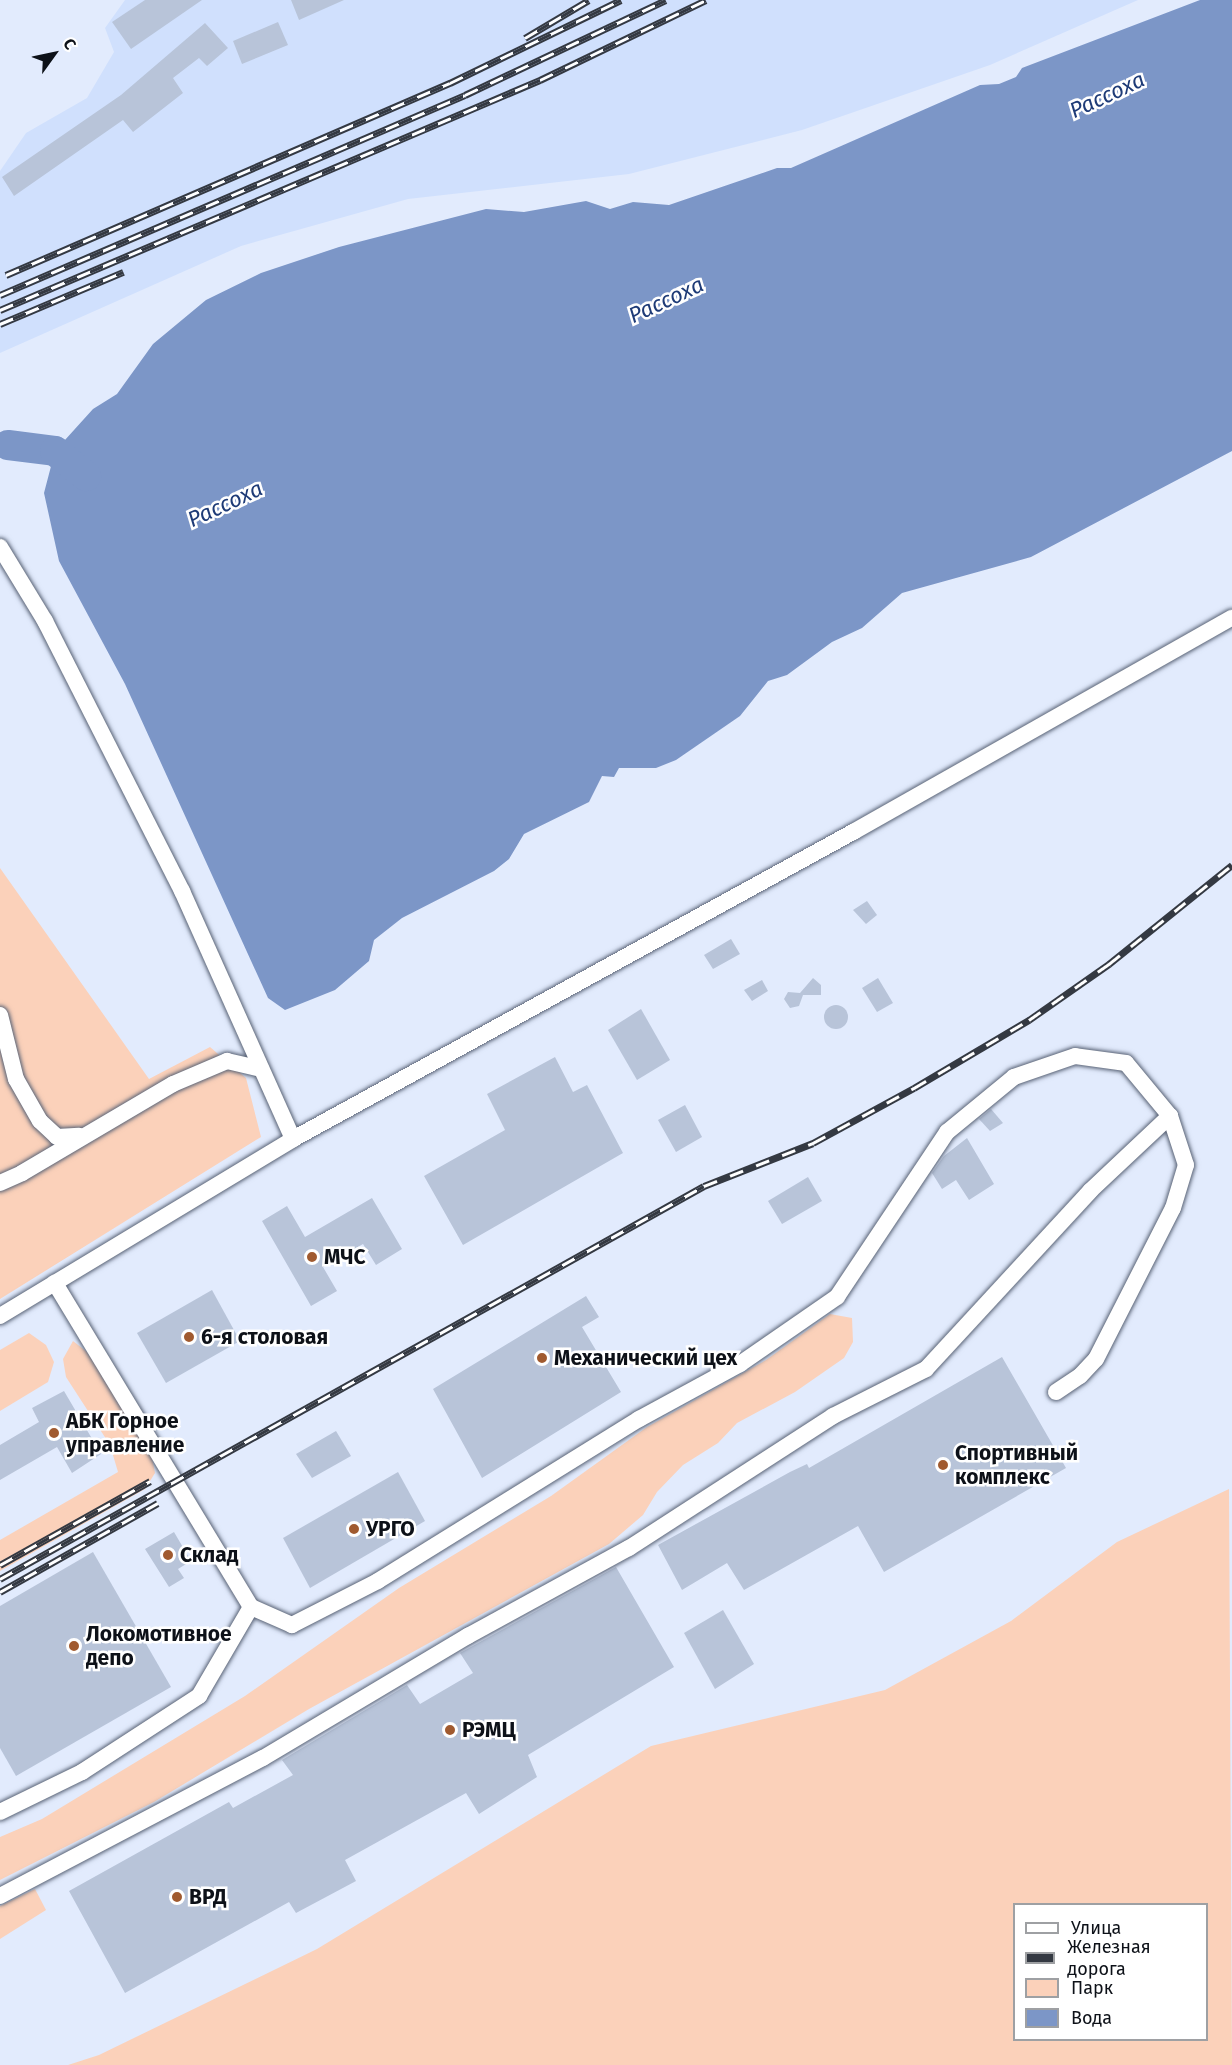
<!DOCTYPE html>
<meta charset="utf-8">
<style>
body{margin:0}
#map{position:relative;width:1232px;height:2065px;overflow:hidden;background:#e2ebfd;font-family:"Fira Sans",sans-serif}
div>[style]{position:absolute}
.built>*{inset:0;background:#d0e0fd}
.green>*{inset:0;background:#fbd1ba}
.water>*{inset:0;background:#7c96c7}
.river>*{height:30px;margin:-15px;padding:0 15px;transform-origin:15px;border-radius:15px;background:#7c96c7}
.building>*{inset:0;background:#b8c4d9}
.round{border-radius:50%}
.roads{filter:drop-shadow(0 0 2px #586275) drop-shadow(0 0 2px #586275)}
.minor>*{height:16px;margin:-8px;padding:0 8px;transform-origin:8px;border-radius:8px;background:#fff}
.rail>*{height:7px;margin-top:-3.5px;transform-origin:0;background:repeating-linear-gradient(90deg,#fff 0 14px,#343942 0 28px);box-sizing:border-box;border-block:2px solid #343942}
.dots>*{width:16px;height:16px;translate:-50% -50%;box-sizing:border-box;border:3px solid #fff;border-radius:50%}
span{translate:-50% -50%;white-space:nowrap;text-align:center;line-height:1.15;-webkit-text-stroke:5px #fff;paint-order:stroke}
.poi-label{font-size:21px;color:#0d1118;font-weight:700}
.left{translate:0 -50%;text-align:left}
.water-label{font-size:22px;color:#1e3b77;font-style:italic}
.legend{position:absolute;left:1013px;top:1903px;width:195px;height:138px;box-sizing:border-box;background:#fff;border:2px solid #9ea0a3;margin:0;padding:8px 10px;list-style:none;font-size:18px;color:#0d1118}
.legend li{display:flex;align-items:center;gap:12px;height:30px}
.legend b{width:30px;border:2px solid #9ea0a3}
.north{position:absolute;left:24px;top:24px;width:60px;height:60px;-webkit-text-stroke:4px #fff;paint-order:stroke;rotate:57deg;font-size:16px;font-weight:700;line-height:24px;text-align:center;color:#0d1118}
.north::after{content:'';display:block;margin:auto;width:21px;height:27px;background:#0d1118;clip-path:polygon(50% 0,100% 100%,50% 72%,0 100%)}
</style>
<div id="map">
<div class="built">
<div style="clip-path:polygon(125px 0,1138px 0,990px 65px,802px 130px,629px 174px,408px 199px,241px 246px,0 353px,0 171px,26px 133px,87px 98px,114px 52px,105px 28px)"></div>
</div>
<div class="green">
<div style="clip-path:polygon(0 868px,149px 1079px,210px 1047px,246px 1078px,261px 1137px,0 1299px)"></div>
<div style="clip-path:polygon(830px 1314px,852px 1318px,853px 1342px,844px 1358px,795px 1392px,737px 1423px,718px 1443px,683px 1465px,657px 1492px,643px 1515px,609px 1544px,309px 1709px,154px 1802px,0 1880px,0 1837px,42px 1819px,245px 1696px,399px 1588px,551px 1496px,647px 1427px,766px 1360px)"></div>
<div style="clip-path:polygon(29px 1333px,46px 1345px,54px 1362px,48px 1382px,0 1411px,0 1350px)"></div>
<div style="clip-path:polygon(73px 1341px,87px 1352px,135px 1424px,152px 1457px,155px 1473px,145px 1489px,0 1571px,0 1540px,118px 1472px,110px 1445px,66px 1377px,63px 1359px)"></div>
<div style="clip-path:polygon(evenodd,1229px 1489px,1232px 2065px,68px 2065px,99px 2055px,317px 1949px,651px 1746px,885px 1690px,1011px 1621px,1117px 1542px,1229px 1489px,1014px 1904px,1206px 1904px,1206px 2040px,1014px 2040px,1014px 1904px)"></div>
<div style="clip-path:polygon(35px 1889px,46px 1910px,0 1939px,0 1906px)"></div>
</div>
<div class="water">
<div style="clip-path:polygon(1200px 0,1232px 0,1232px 451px,1031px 557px,902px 593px,862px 628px,832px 642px,787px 675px,768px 681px,740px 716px,676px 760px,656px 768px,619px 768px,614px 777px,602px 776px,589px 802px,524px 834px,509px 859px,494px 871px,402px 918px,374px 940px,369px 961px,335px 990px,285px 1010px,268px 998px,125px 684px,59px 561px,44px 493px,55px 451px,93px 409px,117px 394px,153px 344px,206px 300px,261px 273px,339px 247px,486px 209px,524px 212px,586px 201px,610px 209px,633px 202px,669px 205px,777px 168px,791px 168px,980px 85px,999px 84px,1016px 77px,1022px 68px)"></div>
</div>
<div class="river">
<div style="left:8px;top:445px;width:47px;rotate:7.3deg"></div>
<div style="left:55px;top:451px;width:40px;rotate:39deg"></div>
</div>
<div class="building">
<div style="clip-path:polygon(145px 0,202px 0,131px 49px,112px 22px)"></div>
<div style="clip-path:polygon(291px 0,344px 0,299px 20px)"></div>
<div style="clip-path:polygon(278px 22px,288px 45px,242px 64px,233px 41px)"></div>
<div style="clip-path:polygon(205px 23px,228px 48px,207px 66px,199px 58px,173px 78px,183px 93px,133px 132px,123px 120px,14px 196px,2px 177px,121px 95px)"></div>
<div style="clip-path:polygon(867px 901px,877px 915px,866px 924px,853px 910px)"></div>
<div style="clip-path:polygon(731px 939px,740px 954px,713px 969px,704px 955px)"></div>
<div style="clip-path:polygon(813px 978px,821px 985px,821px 995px,803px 995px,799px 1006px,790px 1008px,784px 999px,788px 992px,800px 993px)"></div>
<div style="clip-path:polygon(878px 978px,893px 1003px,877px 1012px,862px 988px)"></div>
<div style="clip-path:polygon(762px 980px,768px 991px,752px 1001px,744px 990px)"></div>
<div class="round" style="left:824px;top:1005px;width:24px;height:24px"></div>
<div style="clip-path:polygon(641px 1009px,670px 1060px,637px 1080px,608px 1030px)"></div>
<div style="clip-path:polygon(555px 1057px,573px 1092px,587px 1085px,623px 1153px,463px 1245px,424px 1176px,505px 1130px,487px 1094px)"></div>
<div style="clip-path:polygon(685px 1105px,702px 1137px,676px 1152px,658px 1120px)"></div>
<div style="clip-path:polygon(991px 1109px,1003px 1123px,990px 1131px,979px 1119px)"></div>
<div style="clip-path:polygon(967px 1138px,994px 1184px,969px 1200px,956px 1180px,942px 1189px,932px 1173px,944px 1156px)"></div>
<div style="clip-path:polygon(808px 1177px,822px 1201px,782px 1224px,768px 1201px)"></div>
<div style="clip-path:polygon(372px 1198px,402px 1249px,376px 1265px,363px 1244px,323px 1267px,337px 1291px,311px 1306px,262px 1221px,287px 1206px,305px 1237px)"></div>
<div style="clip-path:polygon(212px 1290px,240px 1341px,166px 1383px,137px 1333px)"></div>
<div style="clip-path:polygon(586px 1296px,599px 1317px,582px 1327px,621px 1392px,482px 1478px,433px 1389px)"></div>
<div style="clip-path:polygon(1002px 1357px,1066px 1468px,884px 1572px,858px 1526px,744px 1590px,727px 1563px,682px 1590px,658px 1545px,790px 1472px,807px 1464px,809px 1468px)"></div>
<div style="clip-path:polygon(64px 1391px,101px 1454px,72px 1473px,57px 1447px,0 1480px,0 1445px,39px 1422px,32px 1408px)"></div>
<div style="clip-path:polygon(336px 1431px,351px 1456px,312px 1478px,296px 1454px)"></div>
<div style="clip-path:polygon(398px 1472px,425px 1521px,310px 1588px,283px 1538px)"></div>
<div style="clip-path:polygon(174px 1532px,191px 1561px,178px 1569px,184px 1578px,169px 1587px,145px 1549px)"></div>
<div style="clip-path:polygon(93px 1552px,171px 1687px,16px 1776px,0 1748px,0 1606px)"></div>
<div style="clip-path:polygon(616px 1567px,674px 1667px,528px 1755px,537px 1777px,479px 1814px,466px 1793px,345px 1860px,356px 1881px,296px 1913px,289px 1902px,125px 1993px,69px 1891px,229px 1802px,233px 1808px,293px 1775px,282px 1760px,407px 1685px,420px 1704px,473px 1673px,460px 1653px)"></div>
<div style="clip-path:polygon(723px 1610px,754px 1664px,715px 1689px,684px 1633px)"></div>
</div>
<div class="roads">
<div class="minor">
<div style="left:0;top:547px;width:87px;rotate:58.7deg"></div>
<div style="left:45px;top:621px;width:303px;rotate:63.1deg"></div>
<div style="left:182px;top:891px;width:272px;rotate:65.9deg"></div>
<div style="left:0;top:1015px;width:66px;rotate:76deg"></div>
<div style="left:16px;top:1079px;width:48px;rotate:60.3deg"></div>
<div style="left:40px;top:1121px;width:23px;rotate:43deg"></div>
<div style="left:57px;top:1137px;width:22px;rotate:-3deg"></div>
<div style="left:0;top:1183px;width:24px;rotate:-24deg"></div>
<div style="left:22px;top:1173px;width:175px;rotate:-30.5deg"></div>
<div style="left:173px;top:1084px;width:59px;rotate:-23.1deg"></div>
<div style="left:227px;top:1061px;width:35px;rotate:13deg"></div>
<div style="left:0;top:1316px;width:342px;rotate:-31.1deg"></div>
<div style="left:293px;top:1139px;width:639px;rotate:-28.73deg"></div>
<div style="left:853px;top:832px;width:435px;rotate:-29.5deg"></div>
<div style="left:1056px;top:1392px;width:29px;rotate:-34deg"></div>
<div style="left:1080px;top:1376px;width:23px;rotate:-47deg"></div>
<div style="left:1096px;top:1359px;width:169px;rotate:-63deg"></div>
<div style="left:1173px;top:1208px;width:45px;rotate:-73.2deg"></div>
<div style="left:1186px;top:1165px;width:52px;rotate:-108.1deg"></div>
<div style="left:0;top:1812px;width:91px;rotate:-26deg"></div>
<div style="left:82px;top:1772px;width:140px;rotate:-33deg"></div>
<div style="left:199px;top:1696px;width:103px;rotate:-59.7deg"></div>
<div style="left:0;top:1896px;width:297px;rotate:-27.7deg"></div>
<div style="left:263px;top:1758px;width:239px;rotate:-30.8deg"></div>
<div style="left:468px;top:1636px;width:183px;rotate:-28.7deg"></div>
<div style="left:629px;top:1548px;width:243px;rotate:-32.9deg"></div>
<div style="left:833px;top:1416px;width:104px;rotate:-26.8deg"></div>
<div style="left:926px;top:1369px;width:242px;rotate:-47.3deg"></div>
<div style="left:1090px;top:1191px;width:110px;rotate:-43.2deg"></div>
<div style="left:1170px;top:1116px;width:69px;rotate:-129.7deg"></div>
<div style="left:1126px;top:1063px;width:51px;rotate:-172.2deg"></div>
<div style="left:1075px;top:1056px;width:65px;rotate:161deg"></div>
<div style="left:1014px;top:1077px;width:87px;rotate:140.6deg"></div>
<div style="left:947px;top:1132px;width:198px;rotate:123.7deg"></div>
<div style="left:837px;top:1297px;width:118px;rotate:145.4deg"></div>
<div style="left:740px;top:1364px;width:115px;rotate:151.4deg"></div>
<div style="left:639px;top:1419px;width:307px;rotate:148.2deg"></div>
<div style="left:378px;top:1581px;width:97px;rotate:152.9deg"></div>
<div style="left:292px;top:1625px;width:45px;rotate:-156.3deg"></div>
<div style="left:251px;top:1607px;width:379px;rotate:-121.2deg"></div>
</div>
</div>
<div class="rail">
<div style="left:525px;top:38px;width:74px;rotate:-30.7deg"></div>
<div style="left:6px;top:275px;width:484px;rotate:-23.4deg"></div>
<div style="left:450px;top:83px;width:190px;rotate:-25.9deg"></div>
<div style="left:0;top:295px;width:506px;rotate:-23.27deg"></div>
<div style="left:465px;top:95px;width:222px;rotate:-25.3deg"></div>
<div style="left:0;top:310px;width:587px;rotate:-23.07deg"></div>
<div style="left:540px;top:80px;width:184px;rotate:-25.7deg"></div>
<div style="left:0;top:324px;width:134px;rotate:-22.9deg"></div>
<div style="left:0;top:1565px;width:172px;rotate:-29.2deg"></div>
<div style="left:0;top:1579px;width:806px;rotate:-29.17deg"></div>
<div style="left:704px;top:1186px;width:117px;rotate:-21.5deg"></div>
<div style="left:813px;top:1143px;width:115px;rotate:-28.6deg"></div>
<div style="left:914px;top:1088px;width:134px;rotate:-30.6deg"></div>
<div style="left:1029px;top:1020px;width:98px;rotate:-35deg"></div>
<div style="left:1109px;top:964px;width:158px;rotate:-38.8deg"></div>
<div style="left:0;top:1592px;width:181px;rotate:-29.4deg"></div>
</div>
<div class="dots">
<div style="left:312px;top:1257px;background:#a05a2f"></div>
<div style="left:189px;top:1337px;background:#a05a2f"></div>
<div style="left:542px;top:1358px;background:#a05a2f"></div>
<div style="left:54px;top:1433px;background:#a05a2f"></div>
<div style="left:943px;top:1465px;background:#a05a2f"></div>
<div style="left:354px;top:1529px;background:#a05a2f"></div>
<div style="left:168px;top:1555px;background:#a05a2f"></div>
<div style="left:74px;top:1646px;background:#a05a2f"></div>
<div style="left:450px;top:1730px;background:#a05a2f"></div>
<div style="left:177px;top:1897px;background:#a05a2f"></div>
</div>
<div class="poi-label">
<span class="left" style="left:324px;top:1257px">МЧС</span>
<span class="left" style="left:201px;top:1337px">6-я столовая</span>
<span class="left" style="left:554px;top:1358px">Механический цех</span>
<span class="left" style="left:66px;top:1433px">АБК Горное<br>управление</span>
<span class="left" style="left:955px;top:1465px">Спортивный<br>комплекс</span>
<span class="left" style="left:366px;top:1529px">УРГО</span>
<span class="left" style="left:180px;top:1555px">Склад</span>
<span class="left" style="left:86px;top:1646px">Локомотивное<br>депо</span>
<span class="left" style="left:462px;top:1730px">РЭМЦ</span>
<span class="left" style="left:189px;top:1897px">ВРД</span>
</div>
<div class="water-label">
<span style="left:1107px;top:95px;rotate:-25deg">Рассоха</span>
<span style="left:666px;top:300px;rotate:-25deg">Рассоха</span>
<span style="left:225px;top:504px;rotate:-25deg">Рассоха</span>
</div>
<ul class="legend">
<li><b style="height:8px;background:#fff"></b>Улица</li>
<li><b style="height:8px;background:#343942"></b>Железная дорога</li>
<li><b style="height:16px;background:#fbd1ba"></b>Парк</li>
<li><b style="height:16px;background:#7c96c7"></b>Вода</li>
</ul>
<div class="north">С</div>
</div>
